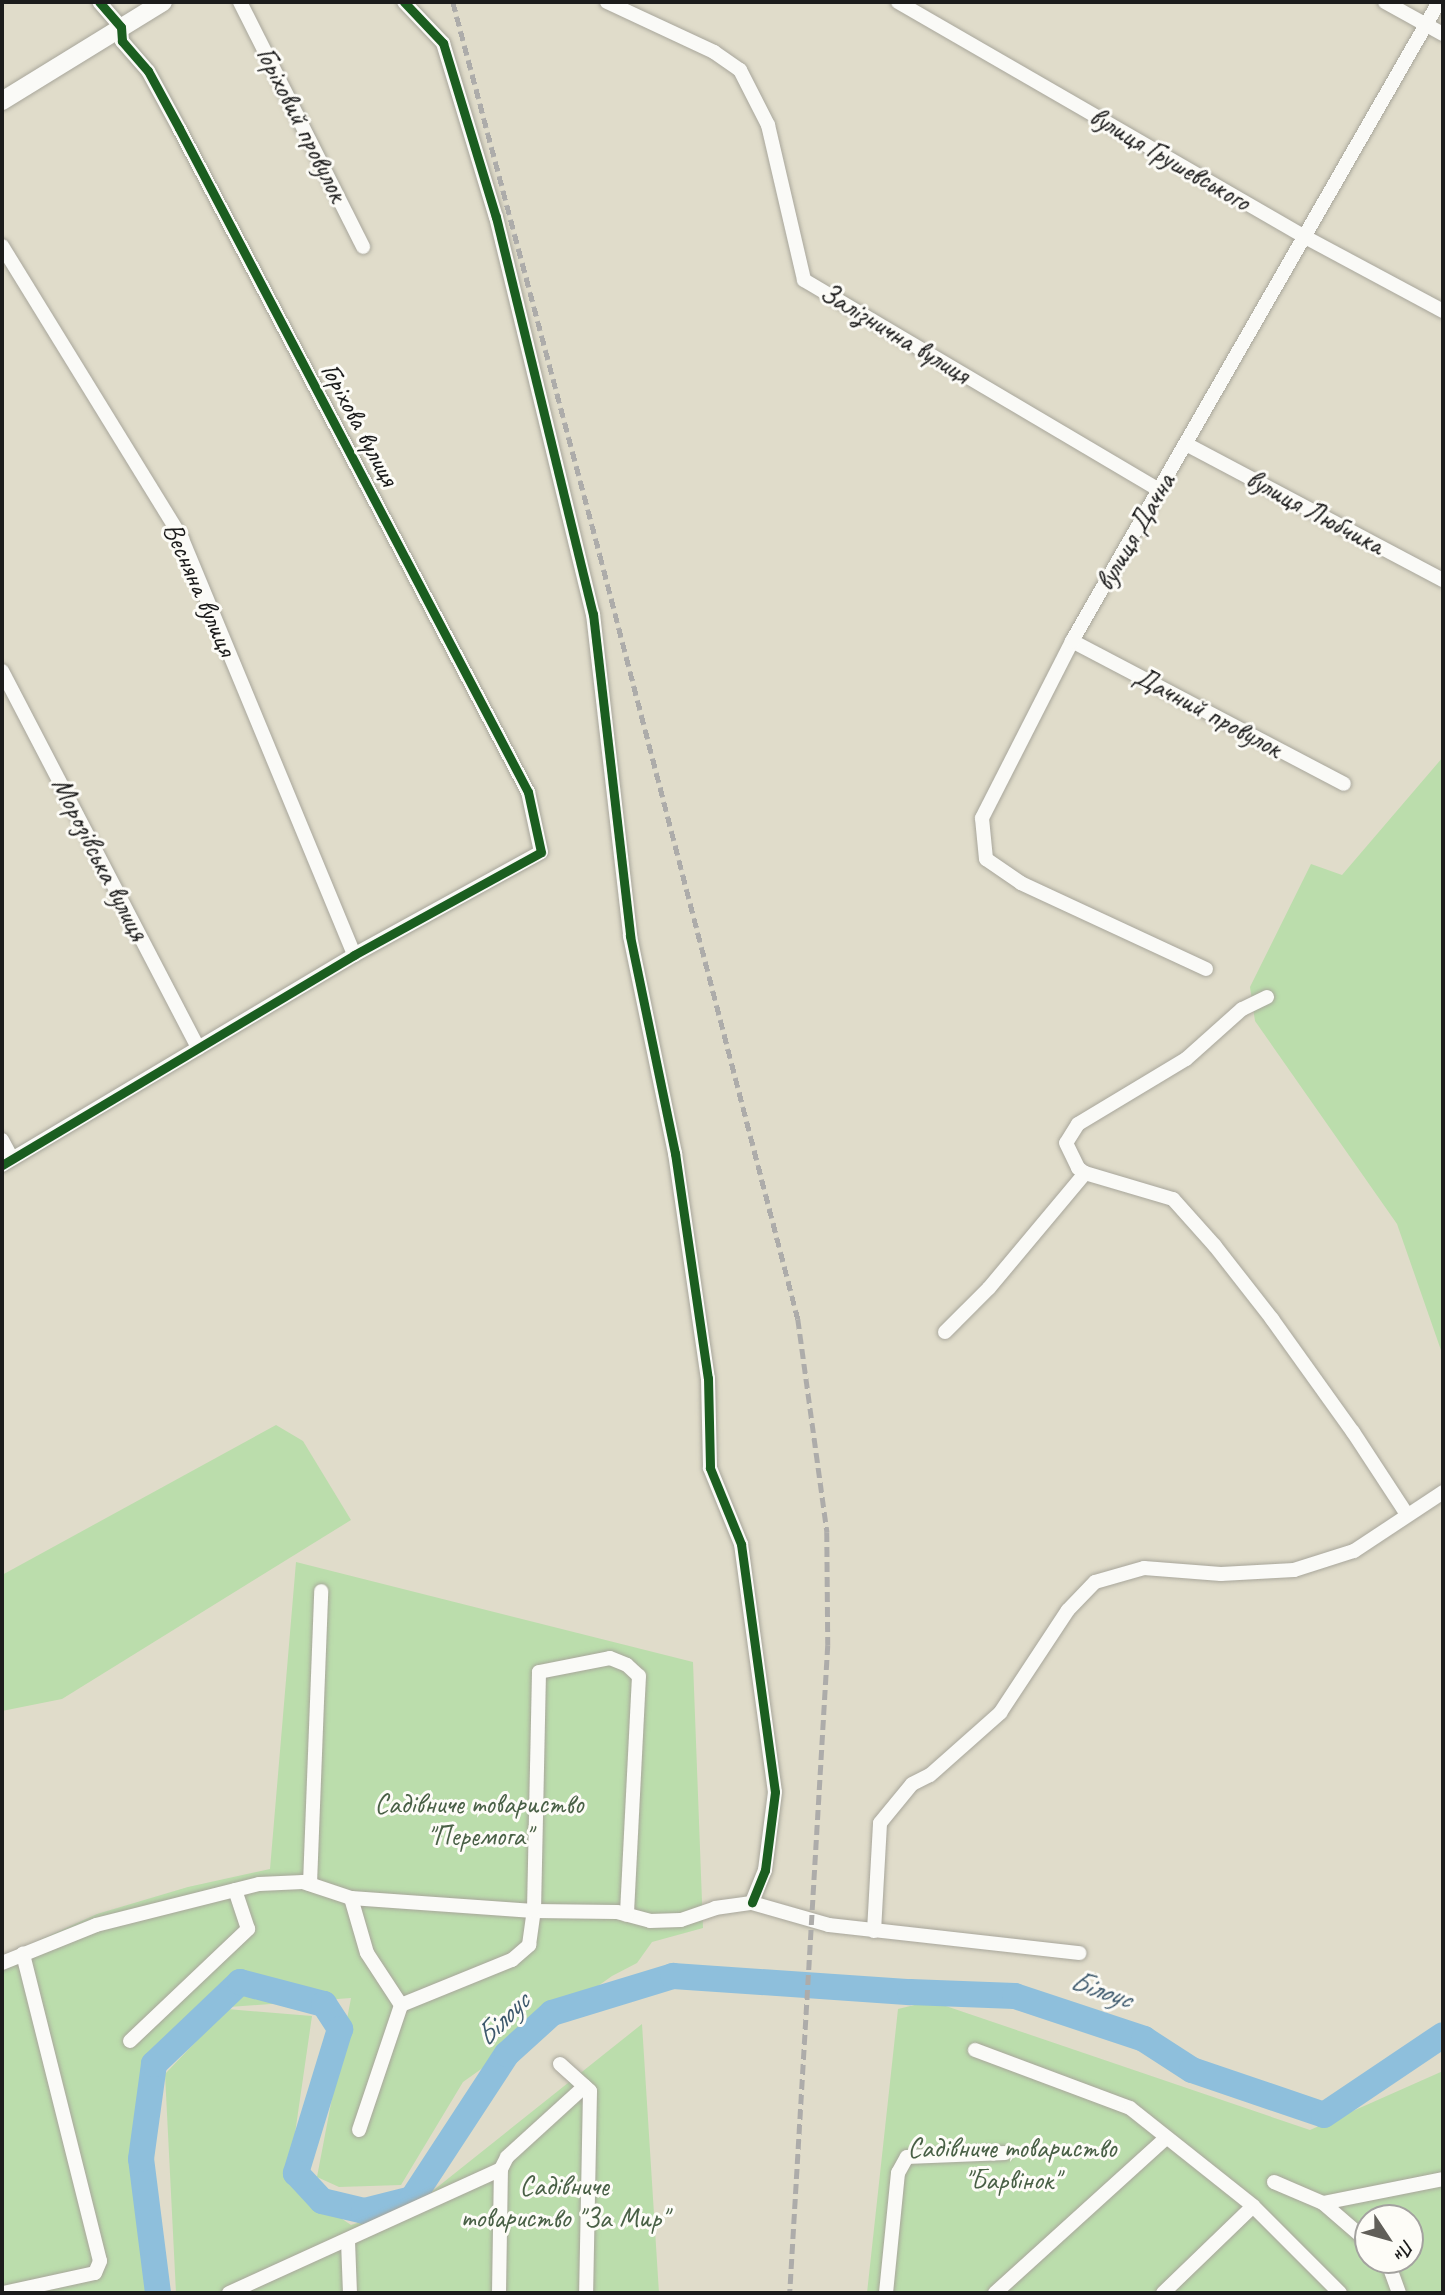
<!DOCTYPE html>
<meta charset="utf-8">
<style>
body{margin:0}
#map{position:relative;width:1445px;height:2295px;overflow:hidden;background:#e0dcca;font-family:Caveat,sans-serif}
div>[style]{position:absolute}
.green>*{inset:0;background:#bbddac}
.river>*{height:26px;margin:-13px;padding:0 13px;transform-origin:13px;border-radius:13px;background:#8ebfdc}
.roads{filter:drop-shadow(0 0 2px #a8a69b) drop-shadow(0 0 2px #a8a69b)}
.minor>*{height:14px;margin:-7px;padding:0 7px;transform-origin:7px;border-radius:7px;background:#fafaf7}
.major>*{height:18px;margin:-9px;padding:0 9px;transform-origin:9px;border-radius:9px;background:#fafaf7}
.rail>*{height:4.5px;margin-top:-2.25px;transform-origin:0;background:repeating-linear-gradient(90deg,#adacaa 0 10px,transparent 0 15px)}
.cycleway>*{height:9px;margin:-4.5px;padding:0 4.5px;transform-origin:4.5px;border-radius:4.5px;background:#1b5e20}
span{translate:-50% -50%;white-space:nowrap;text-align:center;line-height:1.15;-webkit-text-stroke:6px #fdfcf7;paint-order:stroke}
.street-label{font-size:28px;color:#1c1c1c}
.park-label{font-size:28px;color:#496046}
.water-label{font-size:30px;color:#3c586c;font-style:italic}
.frame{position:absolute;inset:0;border:4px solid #1c1c1c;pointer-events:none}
.north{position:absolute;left:1354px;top:2204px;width:70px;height:70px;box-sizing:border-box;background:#fdfcf7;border:2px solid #a3a29f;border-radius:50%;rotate:126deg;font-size:19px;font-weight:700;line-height:28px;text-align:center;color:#1c1c1c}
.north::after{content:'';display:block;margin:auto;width:24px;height:32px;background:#615f59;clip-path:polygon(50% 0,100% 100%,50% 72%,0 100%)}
</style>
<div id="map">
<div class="green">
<div style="clip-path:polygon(1443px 757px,1443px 1356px,1397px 1224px,1255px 1021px,1250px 987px,1311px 864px,1342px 875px)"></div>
<div style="clip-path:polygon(276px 1425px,303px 1441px,351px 1520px,62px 1699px,2px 1711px,2px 1575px)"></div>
<div style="clip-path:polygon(296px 1562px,693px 1662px,703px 1928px,652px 1942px,637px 1963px,612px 1976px,463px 2082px,401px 2185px,339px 2187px,317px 2177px,351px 1998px,202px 2009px,159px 2052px,139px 2092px,145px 2229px,151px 2293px,2px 2293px,2px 1957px,97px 1914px,188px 1887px,270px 1869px)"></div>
<div style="clip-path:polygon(evenodd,931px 2001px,1310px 2130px,1443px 2071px,1443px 2293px,867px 2293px,898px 2009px,931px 2001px,1368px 2218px,1410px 2218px,1410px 2260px,1368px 2260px,1368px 2218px)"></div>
<div style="clip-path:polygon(227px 2009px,312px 2016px,288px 2182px,351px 2225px,415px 2205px,642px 2024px,659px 2293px,176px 2293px,165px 2074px)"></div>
</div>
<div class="river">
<div style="left:158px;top:2293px;width:135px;rotate:-97.2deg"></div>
<div style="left:141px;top:2159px;width:96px;rotate:-82.2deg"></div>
<div style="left:154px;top:2064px;width:119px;rotate:-43.6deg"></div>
<div style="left:240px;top:1982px;width:87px;rotate:14.7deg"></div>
<div style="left:324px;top:2004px;width:30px;rotate:57deg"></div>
<div style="left:340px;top:2029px;width:151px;rotate:107deg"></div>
<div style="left:296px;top:2173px;width:38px;rotate:47deg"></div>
<div style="left:322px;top:2201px;width:43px;rotate:13.4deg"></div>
<div style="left:364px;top:2211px;width:49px;rotate:-14deg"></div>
<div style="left:412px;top:2199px;width:173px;rotate:-56.8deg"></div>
<div style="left:507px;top:2054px;width:61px;rotate:-42.3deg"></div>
<div style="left:552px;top:2013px;width:127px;rotate:-17deg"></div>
<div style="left:673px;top:1976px;width:238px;rotate:3.9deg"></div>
<div style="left:910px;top:1992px;width:105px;rotate:2.2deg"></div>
<div style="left:1015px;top:1996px;width:136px;rotate:18.4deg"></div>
<div style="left:1144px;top:2039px;width:57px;rotate:32.9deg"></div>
<div style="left:1192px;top:2070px;width:139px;rotate:18.8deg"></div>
<div style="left:1324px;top:2115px;width:143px;rotate:-33.9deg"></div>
</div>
<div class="roads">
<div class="minor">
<div style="left:240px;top:2px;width:274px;rotate:63.3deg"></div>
<div style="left:404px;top:2px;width:57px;rotate:46.4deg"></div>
<div style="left:443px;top:43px;width:182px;rotate:73.1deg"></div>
<div style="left:496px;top:217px;width:409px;rotate:76.3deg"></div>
<div style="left:593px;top:614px;width:324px;rotate:83.4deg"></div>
<div style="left:630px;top:936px;width:222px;rotate:78.3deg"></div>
<div style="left:675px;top:1153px;width:227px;rotate:81.7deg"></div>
<div style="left:708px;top:1378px;width:90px;rotate:88.7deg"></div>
<div style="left:710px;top:1468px;width:82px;rotate:67.8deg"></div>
<div style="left:741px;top:1544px;width:250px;rotate:82.2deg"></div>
<div style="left:775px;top:1792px;width:79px;rotate:97.3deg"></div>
<div style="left:765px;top:1870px;width:35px;rotate:112deg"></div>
<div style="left:607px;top:2px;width:118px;rotate:25deg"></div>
<div style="left:714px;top:52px;width:32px;rotate:35deg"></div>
<div style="left:740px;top:70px;width:62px;rotate:63deg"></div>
<div style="left:768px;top:125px;width:159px;rotate:76.9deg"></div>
<div style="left:804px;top:280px;width:412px;rotate:30.6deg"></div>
<div style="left:898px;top:2px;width:470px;rotate:30deg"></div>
<div style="left:1305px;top:237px;width:157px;rotate:28.2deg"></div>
<div style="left:1385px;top:2px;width:66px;rotate:28.9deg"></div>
<div style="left:2px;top:246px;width:344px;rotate:58.4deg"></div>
<div style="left:182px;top:539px;width:450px;rotate:67.5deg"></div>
<div style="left:1186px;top:444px;width:291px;rotate:27.9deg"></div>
<div style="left:1072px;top:641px;width:307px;rotate:27.7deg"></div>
<div style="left:2px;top:671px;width:425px;rotate:62.5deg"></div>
<div style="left:1206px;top:969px;width:204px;rotate:-155.1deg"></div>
<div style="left:1021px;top:883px;width:42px;rotate:-145.6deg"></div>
<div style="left:986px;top:859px;width:41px;rotate:-95.6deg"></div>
<div style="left:982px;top:818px;width:199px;rotate:-63deg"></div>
<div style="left:1072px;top:641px;width:737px;rotate:-60.13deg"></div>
<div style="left:1267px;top:997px;width:28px;rotate:154deg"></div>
<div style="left:1242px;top:1009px;width:75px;rotate:138.2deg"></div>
<div style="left:1186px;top:1059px;width:126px;rotate:149deg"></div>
<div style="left:1078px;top:1124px;width:22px;rotate:122deg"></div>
<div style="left:1066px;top:1143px;width:28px;rotate:64deg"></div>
<div style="left:1078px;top:1168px;width:9px;rotate:36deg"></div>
<div style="left:1085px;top:1173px;width:92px;rotate:16.5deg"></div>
<div style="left:1173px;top:1199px;width:63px;rotate:48.2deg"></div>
<div style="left:1215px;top:1246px;width:93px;rotate:52deg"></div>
<div style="left:1272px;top:1319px;width:139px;rotate:54.4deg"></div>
<div style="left:1353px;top:1432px;width:97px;rotate:56.8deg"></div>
<div style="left:2px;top:1140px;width:21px;rotate:62deg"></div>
<div style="left:2px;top:1165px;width:410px;rotate:-30.8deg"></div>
<div style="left:354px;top:955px;width:213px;rotate:-28.8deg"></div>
<div style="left:541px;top:852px;width:61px;rotate:-102.2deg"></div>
<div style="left:528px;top:792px;width:750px;rotate:-117.73deg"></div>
<div style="left:179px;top:128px;width:65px;rotate:-118.5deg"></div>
<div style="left:148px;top:71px;width:40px;rotate:-131deg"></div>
<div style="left:122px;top:41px;width:14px;rotate:-94deg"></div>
<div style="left:121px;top:27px;width:33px;rotate:-131deg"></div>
<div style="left:945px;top:1332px;width:62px;rotate:-45deg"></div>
<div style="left:989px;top:1288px;width:150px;rotate:-50.1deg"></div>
<div style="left:310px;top:1884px;width:293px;rotate:-87.8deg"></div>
<div style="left:351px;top:1898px;width:57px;rotate:73.8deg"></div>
<div style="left:367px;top:1953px;width:62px;rotate:56.8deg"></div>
<div style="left:874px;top:1931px;width:108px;rotate:-86.8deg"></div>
<div style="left:880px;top:1823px;width:50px;rotate:-50.6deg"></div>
<div style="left:912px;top:1784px;width:20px;rotate:-27deg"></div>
<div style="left:930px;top:1775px;width:94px;rotate:-41.5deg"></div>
<div style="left:1000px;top:1713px;width:123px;rotate:-56.6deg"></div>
<div style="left:1068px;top:1610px;width:39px;rotate:-46deg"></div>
<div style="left:1095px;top:1582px;width:51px;rotate:-15.9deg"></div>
<div style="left:1144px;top:1568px;width:77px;rotate:4.5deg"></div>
<div style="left:1221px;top:1574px;width:73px;rotate:-3.1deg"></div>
<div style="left:1294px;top:1570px;width:63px;rotate:-17.6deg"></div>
<div style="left:1354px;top:1551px;width:107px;rotate:-33.5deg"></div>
<div style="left:2px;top:1963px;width:101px;rotate:-22deg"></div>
<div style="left:96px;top:1925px;width:168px;rotate:-14.1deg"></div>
<div style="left:259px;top:1884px;width:44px;rotate:-2.6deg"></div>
<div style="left:303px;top:1882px;width:51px;rotate:18.4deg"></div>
<div style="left:351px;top:1898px;width:183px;rotate:4.1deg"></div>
<div style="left:534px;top:1911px;width:83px;rotate:0.7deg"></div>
<div style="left:617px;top:1912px;width:34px;rotate:15deg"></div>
<div style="left:650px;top:1921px;width:31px;rotate:-2deg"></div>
<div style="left:681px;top:1920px;width:36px;rotate:-19deg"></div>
<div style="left:715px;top:1908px;width:37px;rotate:-8deg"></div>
<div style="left:752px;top:1903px;width:80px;rotate:15.9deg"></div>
<div style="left:829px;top:1925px;width:252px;rotate:6.4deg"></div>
<div style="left:130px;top:2041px;width:163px;rotate:-43.5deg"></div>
<div style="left:248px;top:1929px;width:41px;rotate:-108.4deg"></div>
<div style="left:975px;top:2050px;width:165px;rotate:20.5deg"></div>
<div style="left:1130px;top:2108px;width:157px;rotate:38.5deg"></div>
<div style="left:1253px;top:2206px;width:123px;rotate:45deg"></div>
<div style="left:560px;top:2064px;width:40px;rotate:42deg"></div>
<div style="left:590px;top:2091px;width:202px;rotate:91.1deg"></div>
<div style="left:359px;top:2130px;width:132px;rotate:-71.4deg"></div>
<div style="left:401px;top:2005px;width:120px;rotate:-22.1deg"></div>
<div style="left:512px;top:1960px;width:23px;rotate:-41deg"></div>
<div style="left:529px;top:1945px;width:34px;rotate:-82deg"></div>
<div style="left:534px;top:1911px;width:239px;rotate:-88.8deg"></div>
<div style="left:539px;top:1672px;width:72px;rotate:-11.2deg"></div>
<div style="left:610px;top:1658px;width:18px;rotate:22deg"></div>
<div style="left:627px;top:1665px;width:16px;rotate:43deg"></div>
<div style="left:639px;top:1676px;width:239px;rotate:92.9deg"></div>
<div style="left:1274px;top:2182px;width:53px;rotate:23.2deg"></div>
<div style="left:1323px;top:2203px;width:60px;rotate:40.9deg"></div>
<div style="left:1323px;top:2203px;width:122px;rotate:-11.3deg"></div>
<div style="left:348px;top:2241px;width:52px;rotate:87.8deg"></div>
<div style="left:1387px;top:2260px;width:35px;rotate:70deg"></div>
<div style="left:3px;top:2293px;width:94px;rotate:-12.3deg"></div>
<div style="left:95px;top:2273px;width:13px;rotate:-67deg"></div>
<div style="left:100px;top:2261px;width:317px;rotate:-104.1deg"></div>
<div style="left:229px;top:2293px;width:299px;rotate:-24.5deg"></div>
<div style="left:499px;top:2293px;width:124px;rotate:-89.1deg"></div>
<div style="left:501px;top:2169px;width:13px;rotate:-63deg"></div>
<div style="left:507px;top:2157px;width:105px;rotate:-42.3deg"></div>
<div style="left:886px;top:2293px;width:121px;rotate:-84.3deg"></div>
<div style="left:898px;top:2173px;width:18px;rotate:-61deg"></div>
<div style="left:907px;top:2157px;width:98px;rotate:-2.3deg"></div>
<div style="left:995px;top:2293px;width:231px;rotate:-42.2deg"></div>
<div style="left:1163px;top:2293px;width:125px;rotate:-44deg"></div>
</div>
<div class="major">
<div style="left:2px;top:101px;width:189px;rotate:-31.6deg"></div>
</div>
</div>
<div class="rail">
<div style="left:453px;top:2px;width:572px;rotate:75.11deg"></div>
<div style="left:600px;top:555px;width:789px;rotate:75.47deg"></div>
<div style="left:798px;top:1319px;width:215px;rotate:82.2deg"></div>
<div style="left:827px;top:1532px;width:113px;rotate:89.5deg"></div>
<div style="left:828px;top:1645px;width:649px;rotate:93.36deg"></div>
</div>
<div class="cycleway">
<div style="left:404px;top:2px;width:57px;rotate:46.4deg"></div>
<div style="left:443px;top:43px;width:182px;rotate:73.1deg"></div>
<div style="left:496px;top:217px;width:409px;rotate:76.3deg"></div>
<div style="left:593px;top:614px;width:324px;rotate:83.4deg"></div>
<div style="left:630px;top:936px;width:222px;rotate:78.3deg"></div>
<div style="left:675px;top:1153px;width:227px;rotate:81.7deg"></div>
<div style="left:708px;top:1378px;width:90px;rotate:88.7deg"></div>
<div style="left:710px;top:1468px;width:82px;rotate:67.8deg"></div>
<div style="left:741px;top:1544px;width:250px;rotate:82.2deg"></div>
<div style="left:775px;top:1792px;width:79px;rotate:97.3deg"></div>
<div style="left:765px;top:1870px;width:35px;rotate:112deg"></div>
<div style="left:2px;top:1165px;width:410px;rotate:-30.8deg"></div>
<div style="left:354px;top:955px;width:213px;rotate:-28.8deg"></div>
<div style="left:541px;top:852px;width:61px;rotate:-102.2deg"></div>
<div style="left:528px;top:792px;width:750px;rotate:-117.73deg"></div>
<div style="left:179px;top:128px;width:65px;rotate:-118.5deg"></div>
<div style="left:148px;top:71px;width:40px;rotate:-131deg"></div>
<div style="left:122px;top:41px;width:14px;rotate:-94deg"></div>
<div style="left:121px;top:27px;width:33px;rotate:-131deg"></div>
</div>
<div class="street-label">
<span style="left:302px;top:124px;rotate:63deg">Горіховий провулок</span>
<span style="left:1170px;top:159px;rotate:30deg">вулиця Грушевського</span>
<span style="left:895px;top:333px;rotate:31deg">Залізнична вулиця</span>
<span style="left:360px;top:424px;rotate:62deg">Горіхова вулиця</span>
<span style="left:1315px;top:512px;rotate:28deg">вулиця Любчика</span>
<span style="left:1135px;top:532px;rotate:-60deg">вулиця Дачна</span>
<span style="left:200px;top:589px;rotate:66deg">Весняна вулиця</span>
<span style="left:1208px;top:712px;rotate:28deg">Дачний провулок</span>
<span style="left:100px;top:859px;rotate:63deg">Морозівська вулиця</span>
</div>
<div class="park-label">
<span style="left:479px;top:1820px">Садівниче товариство<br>"Перемога"</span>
<span style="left:1012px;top:2164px">Садівниче товариство<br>"Барвінок"</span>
<span style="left:564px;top:2202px">Садівниче<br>товариство "За Мир"</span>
</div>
<div class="water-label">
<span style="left:1101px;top:1989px;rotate:19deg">Білоус</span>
<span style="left:502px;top:2019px;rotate:-45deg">Білоус</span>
</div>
<div class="frame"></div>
<div class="north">Пн</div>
</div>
